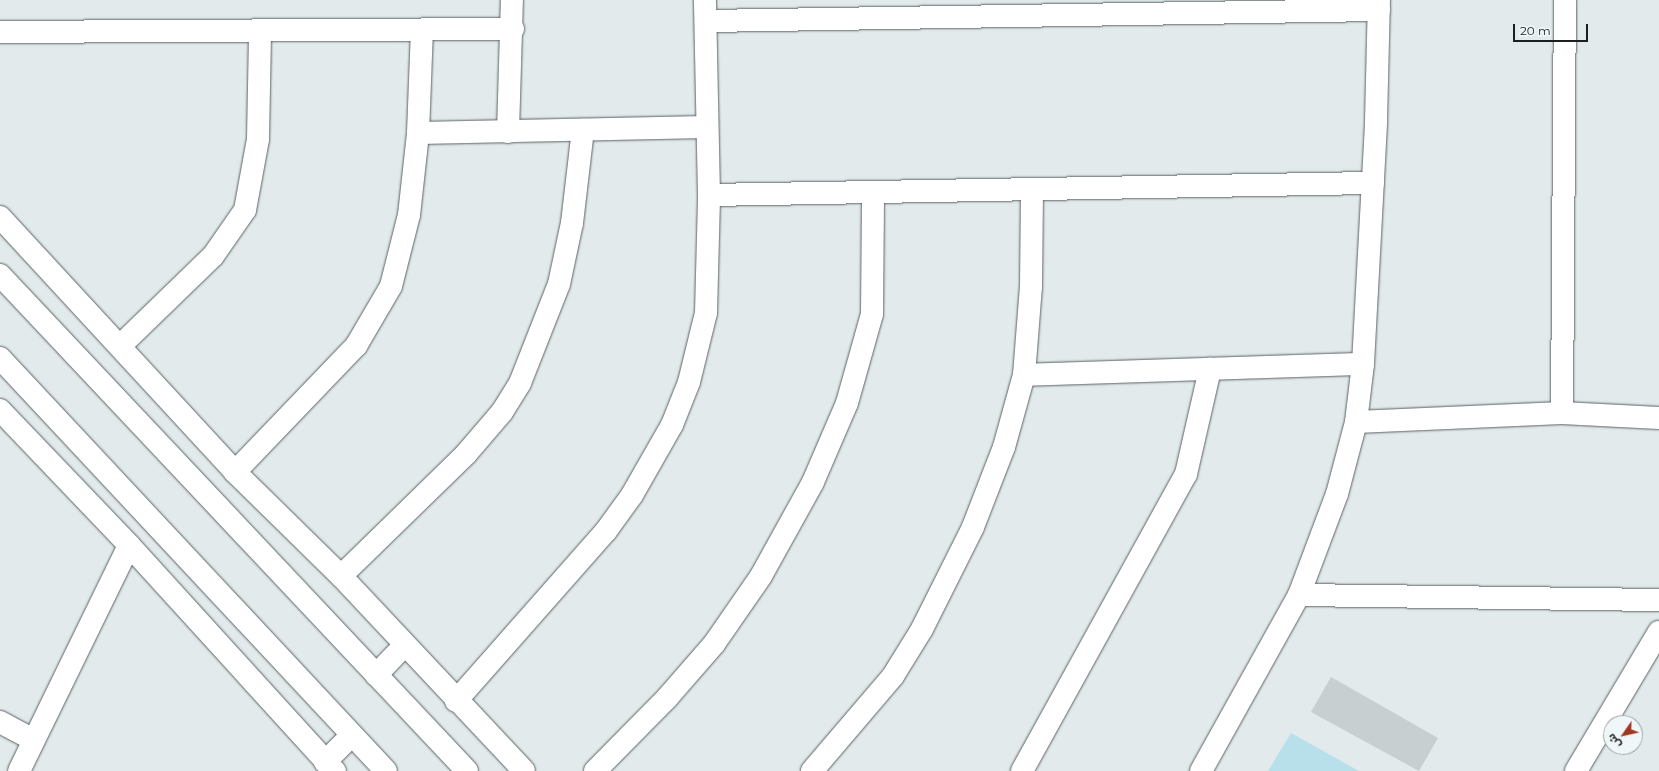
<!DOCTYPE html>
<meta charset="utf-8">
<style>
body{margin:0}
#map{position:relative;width:1659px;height:771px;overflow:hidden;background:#e2eaec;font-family:Montserrat,"Noto Sans Arabic",sans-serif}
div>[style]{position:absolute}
.green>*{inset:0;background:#b8e0ea}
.building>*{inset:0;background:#c7cfd1}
.roads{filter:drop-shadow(0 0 1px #5b6264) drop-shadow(0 0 1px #5b6264)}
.minor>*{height:22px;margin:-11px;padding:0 11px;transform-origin:11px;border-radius:11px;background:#fff}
.tertiary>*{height:22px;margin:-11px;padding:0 11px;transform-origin:11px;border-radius:11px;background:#fff}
.primary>*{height:22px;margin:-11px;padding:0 11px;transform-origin:11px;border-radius:11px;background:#fff}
span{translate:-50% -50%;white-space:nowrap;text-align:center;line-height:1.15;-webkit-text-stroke:3.5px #eff7f9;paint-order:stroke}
.north{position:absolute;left:1603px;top:715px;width:40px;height:40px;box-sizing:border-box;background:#eff7f9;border:1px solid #9ba1a2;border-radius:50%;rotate:236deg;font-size:11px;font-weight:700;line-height:16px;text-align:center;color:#1c1f1f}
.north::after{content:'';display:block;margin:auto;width:14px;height:18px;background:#a0371f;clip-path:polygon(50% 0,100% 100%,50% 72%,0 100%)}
.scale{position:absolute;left:1513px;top:24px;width:75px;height:18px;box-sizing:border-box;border:2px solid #1c1f1f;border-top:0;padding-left:5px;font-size:12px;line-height:14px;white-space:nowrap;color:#1c1f1f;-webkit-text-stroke:3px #eff7f9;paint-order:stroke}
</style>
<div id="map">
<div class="green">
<div style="clip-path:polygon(1291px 733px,1359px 771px,1268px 771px)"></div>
</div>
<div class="building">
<div style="clip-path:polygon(1331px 677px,1438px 738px,1419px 771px,1311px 712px)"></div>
</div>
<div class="roads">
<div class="minor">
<div style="left:707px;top:21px;width:672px;rotate:-0.94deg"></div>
<div style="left:0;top:32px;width:513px;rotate:-0.34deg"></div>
<div style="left:508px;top:132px;width:132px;rotate:-88.3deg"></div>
<div style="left:418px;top:133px;width:289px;rotate:-1.2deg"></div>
<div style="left:709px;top:195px;width:664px;rotate:-1.04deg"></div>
<div style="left:120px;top:346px;width:129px;rotate:-44.1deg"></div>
<div style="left:213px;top:256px;width:56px;rotate:-55.2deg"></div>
<div style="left:245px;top:210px;width:72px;rotate:-79.6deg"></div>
<div style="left:258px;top:139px;width:106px;rotate:-88.9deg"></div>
<div style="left:1024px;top:375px;width:339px;rotate:-1.9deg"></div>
<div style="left:1562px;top:413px;width:413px;rotate:-89.6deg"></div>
<div style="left:1356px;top:422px;width:206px;rotate:-2.5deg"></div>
<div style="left:1562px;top:413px;width:97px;rotate:3deg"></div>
<div style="left:235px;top:472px;width:175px;rotate:-46.2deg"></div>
<div style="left:356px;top:346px;width:69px;rotate:-59.7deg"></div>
<div style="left:391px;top:286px;width:73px;rotate:-75.8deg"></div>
<div style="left:409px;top:215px;width:82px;rotate:-83.7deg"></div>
<div style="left:418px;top:133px;width:102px;rotate:-87.8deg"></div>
<div style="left:341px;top:576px;width:175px;rotate:-44.3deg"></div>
<div style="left:466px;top:454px;width:55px;rotate:-49.4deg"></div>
<div style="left:502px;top:412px;width:34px;rotate:-58deg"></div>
<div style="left:520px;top:383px;width:106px;rotate:-68.5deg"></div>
<div style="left:559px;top:284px;width:62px;rotate:-78deg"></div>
<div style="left:572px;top:223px;width:94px;rotate:-83.3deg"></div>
<div style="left:1299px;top:595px;width:360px;rotate:0.8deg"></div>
<div style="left:456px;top:701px;width:227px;rotate:-48.6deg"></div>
<div style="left:606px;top:531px;width:44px;rotate:-54.2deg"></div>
<div style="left:632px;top:495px;width:81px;rotate:-60.3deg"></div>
<div style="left:672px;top:425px;width:46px;rotate:-68.4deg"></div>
<div style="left:689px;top:382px;width:71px;rotate:-76.2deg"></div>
<div style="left:706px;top:313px;width:118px;rotate:-88.5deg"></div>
<div style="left:709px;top:195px;width:195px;rotate:-91.2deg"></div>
<div style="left:0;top:722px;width:38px;rotate:28deg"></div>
<div style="left:19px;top:771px;width:251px;rotate:-64deg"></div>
<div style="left:595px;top:771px;width:103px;rotate:-45.4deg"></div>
<div style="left:667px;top:698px;width:72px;rotate:-49deg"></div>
<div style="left:714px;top:644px;width:83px;rotate:-55.3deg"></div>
<div style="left:761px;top:576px;width:107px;rotate:-61deg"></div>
<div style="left:813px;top:482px;width:86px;rotate:-66.7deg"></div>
<div style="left:847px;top:403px;width:92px;rotate:-74.3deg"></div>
<div style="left:872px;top:314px;width:122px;rotate:-89.5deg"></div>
<div style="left:812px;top:771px;width:125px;rotate:-49.5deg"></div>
<div style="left:893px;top:676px;width:55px;rotate:-58.3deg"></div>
<div style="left:922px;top:629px;width:114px;rotate:-63.4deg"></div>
<div style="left:973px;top:527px;width:86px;rotate:-68.8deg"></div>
<div style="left:1004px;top:447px;width:75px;rotate:-74.5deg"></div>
<div style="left:1024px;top:375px;width:88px;rotate:-85.5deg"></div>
<div style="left:1031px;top:287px;width:95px;rotate:-89.4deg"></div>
<div style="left:1022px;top:771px;width:339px;rotate:-61.1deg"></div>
<div style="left:1186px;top:474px;width:108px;rotate:-77.1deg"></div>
<div style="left:1201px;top:771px;width:201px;rotate:-60.9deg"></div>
<div style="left:1299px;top:595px;width:108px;rotate:-69.4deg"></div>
<div style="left:1337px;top:494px;width:74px;rotate:-75.2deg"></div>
<div style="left:1356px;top:422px;width:58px;rotate:-83.1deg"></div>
<div style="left:1363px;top:364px;width:243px;rotate:-86.9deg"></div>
<div style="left:1376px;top:121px;width:121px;rotate:-88.6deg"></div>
<div style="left:1576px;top:771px;width:162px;rotate:-59.2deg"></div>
</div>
<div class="tertiary">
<div style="left:0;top:217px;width:347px;rotate:47.3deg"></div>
<div style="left:235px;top:472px;width:148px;rotate:44.5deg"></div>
<div style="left:341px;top:576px;width:267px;rotate:46.8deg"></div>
<div style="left:0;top:410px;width:187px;rotate:46.3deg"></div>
<div style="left:129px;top:545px;width:306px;rotate:47.7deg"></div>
</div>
<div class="primary">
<div style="left:0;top:275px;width:681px;rotate:46.72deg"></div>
<div style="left:0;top:358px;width:565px;rotate:46.94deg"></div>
<div style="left:376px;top:675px;width:40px;rotate:-46deg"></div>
<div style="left:325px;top:762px;width:38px;rotate:-45deg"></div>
</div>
</div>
<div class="north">ش</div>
<div class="scale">20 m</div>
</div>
